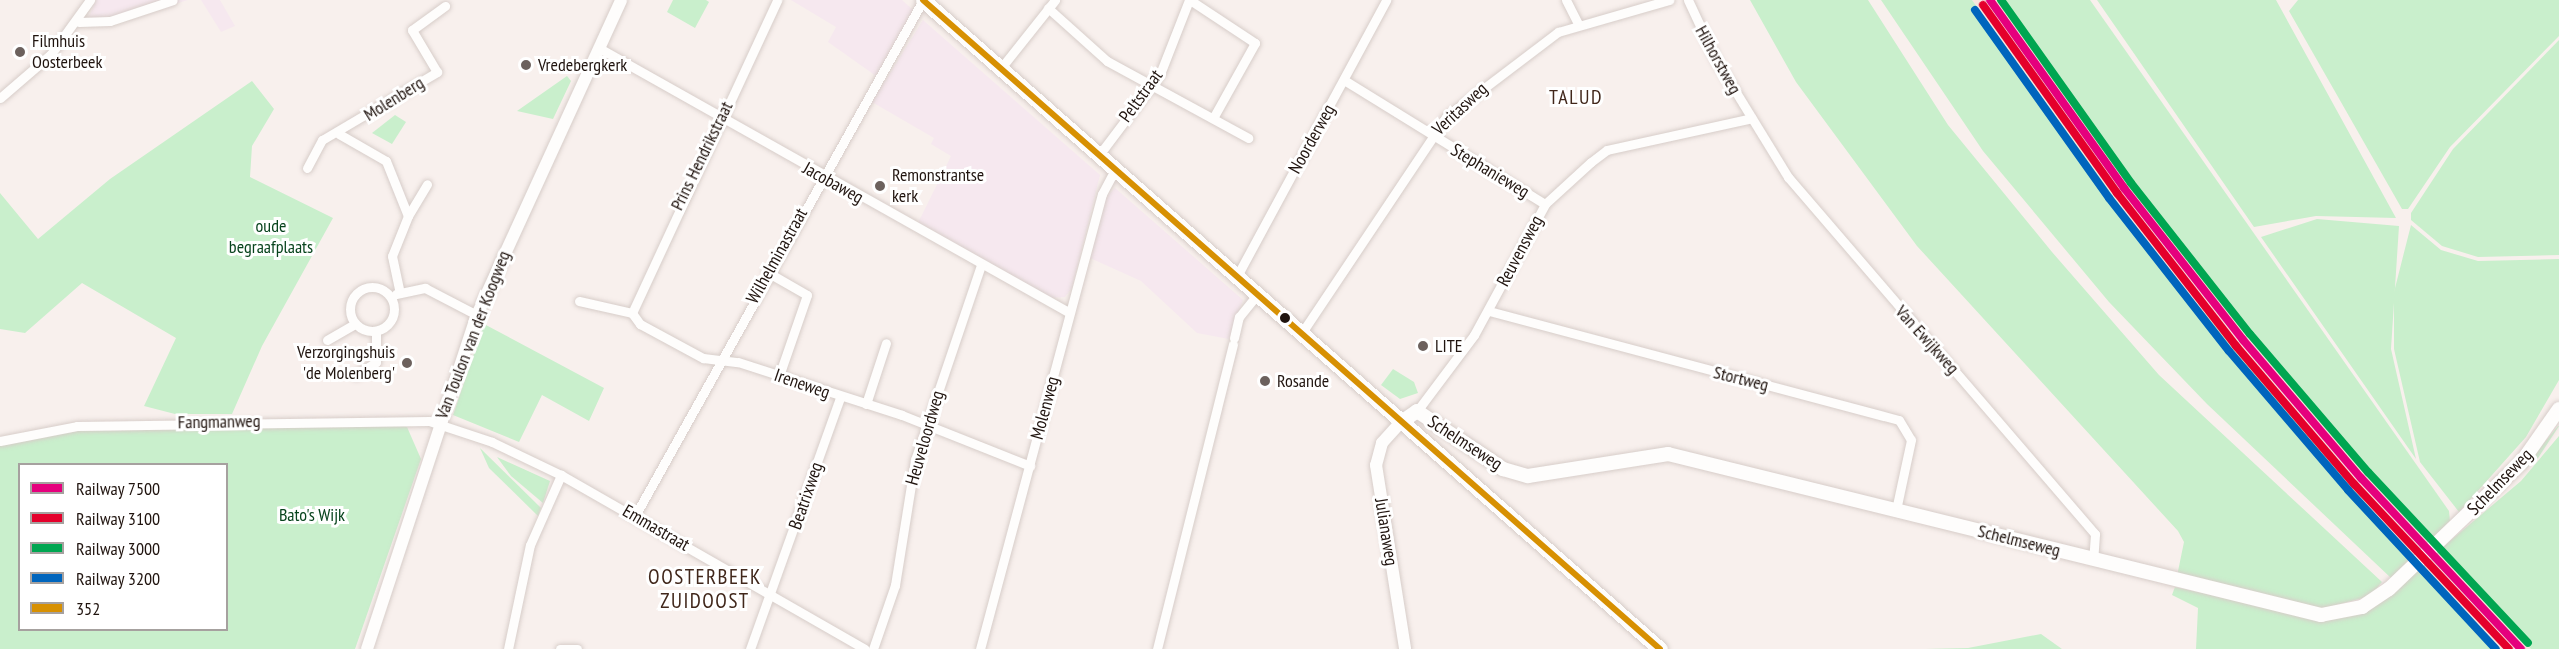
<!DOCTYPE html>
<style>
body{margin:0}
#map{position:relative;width:2559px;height:649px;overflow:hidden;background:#f8f0ed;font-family:"PT Sans Narrow",sans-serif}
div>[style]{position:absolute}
.commercial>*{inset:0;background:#f6e8ef}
.built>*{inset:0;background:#f8e5de}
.green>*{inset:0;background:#c9efcc}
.roads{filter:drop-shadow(0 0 2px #d7cdc9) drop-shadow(0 0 2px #d7cdc9)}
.minor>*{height:9px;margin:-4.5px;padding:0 4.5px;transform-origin:4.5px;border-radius:4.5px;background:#fefdfc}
.minor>.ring{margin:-4.5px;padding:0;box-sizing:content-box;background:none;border:9px solid #fefdfc;border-radius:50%}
.tertiary>*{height:12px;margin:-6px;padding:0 6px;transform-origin:6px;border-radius:6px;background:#fefdfc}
.secondary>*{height:14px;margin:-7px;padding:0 7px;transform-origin:7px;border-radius:7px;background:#fefdfc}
.primary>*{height:15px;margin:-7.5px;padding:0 7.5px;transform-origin:7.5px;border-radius:7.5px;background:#fefdfc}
.bus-1>*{height:6px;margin:-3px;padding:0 3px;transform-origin:3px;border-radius:3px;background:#d79002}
.rail-1>*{height:8px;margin:-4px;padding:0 4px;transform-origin:4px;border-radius:4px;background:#e5007d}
.rail-2>*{height:8px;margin:-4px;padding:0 4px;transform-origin:4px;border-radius:4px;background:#e4002b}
.rail-3>*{height:8px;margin:-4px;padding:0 4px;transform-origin:4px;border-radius:4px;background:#00a651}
.rail-4>*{height:8px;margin:-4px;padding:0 4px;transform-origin:4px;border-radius:4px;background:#0065bd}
.dots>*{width:16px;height:16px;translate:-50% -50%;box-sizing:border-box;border:3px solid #fff;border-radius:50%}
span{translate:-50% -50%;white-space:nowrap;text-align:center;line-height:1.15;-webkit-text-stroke:6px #fff;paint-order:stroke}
.poi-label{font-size:18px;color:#20140f}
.left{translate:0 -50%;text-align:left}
.right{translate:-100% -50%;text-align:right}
.street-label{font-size:18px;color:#20140f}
.park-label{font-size:18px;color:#08441d}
.neighbourhood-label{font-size:20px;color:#41271b;letter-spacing:1.5px}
.quarter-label{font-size:21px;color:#41271b;letter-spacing:1.5px}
.legend{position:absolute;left:18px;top:463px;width:210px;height:168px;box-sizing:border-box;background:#fff;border:2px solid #a6a19f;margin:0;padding:8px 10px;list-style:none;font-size:18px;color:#20140f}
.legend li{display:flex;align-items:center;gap:12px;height:30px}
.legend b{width:30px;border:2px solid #a6a19f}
</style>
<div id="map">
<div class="commercial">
<div style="clip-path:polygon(96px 0,188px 0,108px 24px,86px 24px)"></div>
<div style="clip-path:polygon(201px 0,220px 0,235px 26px,221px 32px)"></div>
<div style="clip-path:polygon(791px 0,902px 0,913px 10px,876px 76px,828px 42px,836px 27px)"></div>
<div style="clip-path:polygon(923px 20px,1100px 175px,1072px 288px,1065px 297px,1052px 298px,917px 225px,951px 156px,931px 144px,934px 138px,872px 102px)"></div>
<div style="clip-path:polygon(1115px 188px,1243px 300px,1229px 339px,1197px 333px,1141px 281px,1090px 258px,1106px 197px)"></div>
</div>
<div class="built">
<div style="clip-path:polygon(1972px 0,1999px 0,2167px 232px,2286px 380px,2531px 649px,2500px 649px,2314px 448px,2157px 257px)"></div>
</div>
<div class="green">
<div style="clip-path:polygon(673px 0,706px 0,709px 2px,695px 28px,667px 12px)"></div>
<div style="clip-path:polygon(1750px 0,1868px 0,1948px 125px,2052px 252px,2159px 375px,2382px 582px,2370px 596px,2321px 609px,2177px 576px,2184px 542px,2178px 531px,1917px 246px,1796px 82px)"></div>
<div style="clip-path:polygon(1881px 0,1972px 0,2157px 257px,2412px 557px,2391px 578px,2207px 404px,2109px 302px,1983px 151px)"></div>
<div style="clip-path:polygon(1999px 0,2090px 0,2449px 511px,2450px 521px,2428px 542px,2286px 380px,2167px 232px)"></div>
<div style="clip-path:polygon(2097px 0,2276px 0,2396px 218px,2316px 216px,2254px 227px)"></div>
<div style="clip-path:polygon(2298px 0,2559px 0,2559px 36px,2450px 147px,2408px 209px,2402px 209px,2289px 11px)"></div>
<div style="clip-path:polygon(2559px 40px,2559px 255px,2478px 257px,2442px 246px,2411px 220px,2411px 213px,2453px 149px)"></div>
<div style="clip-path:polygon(567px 76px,571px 81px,553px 119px,517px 111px)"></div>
<div style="clip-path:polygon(252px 81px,274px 109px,252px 146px,250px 177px,333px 218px,262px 346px,232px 414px,175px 414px,144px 406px,176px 338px,82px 283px,25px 333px,0 329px,0 193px,38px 239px,110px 179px)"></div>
<div style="clip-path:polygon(395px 115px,406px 122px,392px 144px,372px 133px)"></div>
<div style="clip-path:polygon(2317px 219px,2399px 226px,2391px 349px,2416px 459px,2261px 237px)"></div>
<div style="clip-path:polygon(2411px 225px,2441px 250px,2478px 261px,2559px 259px,2559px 380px,2526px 437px,2459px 512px,2420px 462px,2394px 349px,2394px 292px)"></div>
<div style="clip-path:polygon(484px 324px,604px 388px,589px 421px,542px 395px,519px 442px,453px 415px)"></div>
<div style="clip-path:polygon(1393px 369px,1414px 382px,1418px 393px,1400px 399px,1381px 385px)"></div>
<div style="clip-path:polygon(evenodd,399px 425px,407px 427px,421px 459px,355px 649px,0 649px,0 445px,78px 431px,399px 425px,20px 464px,226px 464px,226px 630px,20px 630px,20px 464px)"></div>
<div style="clip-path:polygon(2559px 426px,2538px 458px,2515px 478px,2558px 426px)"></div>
<div style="clip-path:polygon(2559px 436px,2559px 649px,2531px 649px,2437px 552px,2521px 481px)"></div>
<div style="clip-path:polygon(480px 448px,541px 508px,538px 516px,489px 468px)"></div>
<div style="clip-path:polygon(497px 457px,550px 481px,543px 503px,511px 476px)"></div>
<div style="clip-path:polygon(2421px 567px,2500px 649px,2196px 649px,2198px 608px,2172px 595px,2175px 587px,2323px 620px,2364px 612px)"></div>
<div style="clip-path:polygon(2041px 634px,2062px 649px,1925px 649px,1968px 648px)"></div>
</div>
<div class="roads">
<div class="minor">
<div style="left:1190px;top:0;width:78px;rotate:33.5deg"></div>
<div style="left:1255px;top:43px;width:86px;rotate:119.2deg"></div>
<div style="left:1566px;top:0;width:28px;rotate:63deg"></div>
<div style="left:1688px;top:0;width:64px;rotate:65deg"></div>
<div style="left:1715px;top:58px;width:140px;rotate:58.5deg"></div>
<div style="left:1788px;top:177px;width:471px;rotate:49.3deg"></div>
<div style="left:2095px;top:534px;width:26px;rotate:94deg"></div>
<div style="left:1048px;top:8px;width:79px;rotate:41.9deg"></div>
<div style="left:1107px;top:61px;width:161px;rotate:28.6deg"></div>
<div style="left:79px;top:22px;width:31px;rotate:-2deg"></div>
<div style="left:110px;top:21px;width:66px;rotate:-18.4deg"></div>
<div style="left:599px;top:48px;width:540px;rotate:29.36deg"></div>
<div style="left:1001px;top:68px;width:87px;rotate:-51.5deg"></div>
<div style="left:1344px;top:80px;width:236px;rotate:31.7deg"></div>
<div style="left:0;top:98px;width:67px;rotate:-40.8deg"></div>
<div style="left:51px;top:54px;width:67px;rotate:-54.2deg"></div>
<div style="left:339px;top:134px;width:54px;rotate:29.9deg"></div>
<div style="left:386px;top:161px;width:59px;rotate:68.2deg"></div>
<div style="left:408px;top:216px;width:43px;rotate:111.8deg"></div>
<div style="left:392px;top:256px;width:34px;rotate:78deg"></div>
<div style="left:1099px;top:155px;width:101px;rotate:-53deg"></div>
<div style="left:1160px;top:74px;width:79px;rotate:-68.6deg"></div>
<div style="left:307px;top:168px;width:32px;rotate:-62deg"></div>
<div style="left:322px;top:140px;width:134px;rotate:-30.6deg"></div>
<div style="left:437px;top:72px;width:49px;rotate:-120.8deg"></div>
<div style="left:412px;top:30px;width:41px;rotate:-36deg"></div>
<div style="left:408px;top:216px;width:37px;rotate:-59deg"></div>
<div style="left:767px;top:272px;width:46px;rotate:29.9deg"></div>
<div style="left:807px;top:295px;width:86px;rotate:109.1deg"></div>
<div style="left:1237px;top:276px;width:314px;rotate:-61.6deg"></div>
<div class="ring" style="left:350px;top:287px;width:35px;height:35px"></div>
<div style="left:396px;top:294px;width:30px;rotate:-12deg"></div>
<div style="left:425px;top:288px;width:59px;rotate:27.4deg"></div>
<div style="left:579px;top:301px;width:54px;rotate:12.8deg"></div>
<div style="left:632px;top:313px;width:14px;rotate:54deg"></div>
<div style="left:640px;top:324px;width:72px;rotate:28.4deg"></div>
<div style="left:703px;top:358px;width:35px;rotate:7deg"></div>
<div style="left:738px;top:362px;width:172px;rotate:17.9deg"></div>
<div style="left:902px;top:415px;width:138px;rotate:21.7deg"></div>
<div style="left:1489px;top:311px;width:424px;rotate:14.9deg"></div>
<div style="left:1899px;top:420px;width:23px;rotate:59deg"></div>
<div style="left:1911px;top:440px;width:72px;rotate:102.1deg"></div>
<div style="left:632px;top:313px;width:345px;rotate:-65.1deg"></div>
<div style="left:1301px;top:334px;width:261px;rotate:-56.2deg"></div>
<div style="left:1446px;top:117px;width:141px;rotate:-37.2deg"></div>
<div style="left:1558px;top:32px;width:116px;rotate:-16.1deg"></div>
<div style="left:1234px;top:338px;width:22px;rotate:-77deg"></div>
<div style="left:1239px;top:317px;width:28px;rotate:-51deg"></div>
<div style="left:327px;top:340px;width:32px;rotate:-30deg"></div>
<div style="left:356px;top:375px;width:24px;rotate:-33deg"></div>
<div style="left:376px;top:362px;width:31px;rotate:-90deg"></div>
<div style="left:866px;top:404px;width:64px;rotate:-71.8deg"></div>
<div style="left:1417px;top:411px;width:95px;rotate:-53.1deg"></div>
<div style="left:1474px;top:335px;width:149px;rotate:-61.5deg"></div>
<div style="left:1545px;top:204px;width:62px;rotate:-42.4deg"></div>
<div style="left:1591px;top:162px;width:20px;rotate:-37deg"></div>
<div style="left:1607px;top:150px;width:148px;rotate:-12.4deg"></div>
<div style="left:0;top:441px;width:78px;rotate:-11deg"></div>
<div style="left:77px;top:426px;width:352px;rotate:-0.8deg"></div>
<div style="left:429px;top:421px;width:66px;rotate:18.4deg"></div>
<div style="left:492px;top:442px;width:76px;rotate:25.6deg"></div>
<div style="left:561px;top:475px;width:350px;rotate:29.8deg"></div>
<div style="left:636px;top:514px;width:589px;rotate:-60.82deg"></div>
<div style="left:508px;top:649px;width:106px;rotate:-78.1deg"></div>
<div style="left:530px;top:545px;width:77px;rotate:-66.1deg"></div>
<div style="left:560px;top:649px;width:17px"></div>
<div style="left:750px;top:649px;width:268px;rotate:-70.3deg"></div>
<div style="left:873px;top:649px;width:68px;rotate:-71deg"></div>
<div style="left:895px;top:585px;width:127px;rotate:-80.9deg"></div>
<div style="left:915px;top:460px;width:206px;rotate:-71.3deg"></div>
<div style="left:980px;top:649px;width:471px;rotate:-75deg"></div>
<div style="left:1102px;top:194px;width:27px;rotate:-62deg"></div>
<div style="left:1157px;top:649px;width:314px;rotate:-76deg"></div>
</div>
<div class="tertiary">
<div style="left:1400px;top:423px;width:27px;rotate:132deg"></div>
<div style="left:1382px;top:443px;width:23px;rotate:105deg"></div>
<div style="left:1376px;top:465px;width:186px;rotate:81deg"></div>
<div style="left:367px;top:649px;width:352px;rotate:-71.8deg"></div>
<div style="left:477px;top:315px;width:346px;rotate:-65.4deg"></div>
</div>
<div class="secondary">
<div style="left:1400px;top:423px;width:21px;rotate:-35deg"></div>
<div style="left:1417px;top:411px;width:104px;rotate:34deg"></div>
<div style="left:1503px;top:469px;width:26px;rotate:16deg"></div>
<div style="left:1528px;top:476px;width:142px;rotate:-8.9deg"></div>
<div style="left:1668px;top:454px;width:673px;rotate:13.85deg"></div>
<div style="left:2321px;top:615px;width:42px;rotate:-11deg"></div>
<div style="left:2362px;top:607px;width:32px;rotate:-34deg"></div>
<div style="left:2389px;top:589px;width:182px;rotate:-43.7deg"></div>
<div style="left:2521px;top:463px;width:66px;rotate:-54.9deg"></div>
</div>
<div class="primary">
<div style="left:923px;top:0;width:982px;rotate:41.37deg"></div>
</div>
</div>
<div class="bus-1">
<div style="left:923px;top:0;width:982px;rotate:41.37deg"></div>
</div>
<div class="rail-1">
<div style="left:1990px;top:0;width:231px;rotate:54.5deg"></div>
<div style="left:2124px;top:188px;width:193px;rotate:51.9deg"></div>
<div style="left:2243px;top:340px;width:182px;rotate:49.5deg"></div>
<div style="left:2361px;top:478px;width:234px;rotate:46.9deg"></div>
</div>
<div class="rail-2">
<div style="left:1983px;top:5px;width:231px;rotate:54.5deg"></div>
<div style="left:2117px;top:193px;width:194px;rotate:52.1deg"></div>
<div style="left:2236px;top:346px;width:182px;rotate:49.5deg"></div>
<div style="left:2354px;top:484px;width:226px;rotate:46.8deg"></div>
</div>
<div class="rail-3">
<div style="left:2001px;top:0;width:224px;rotate:54.6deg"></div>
<div style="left:2131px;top:183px;width:192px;rotate:51.8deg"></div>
<div style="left:2250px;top:334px;width:182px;rotate:49.5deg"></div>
<div style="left:2368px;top:472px;width:234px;rotate:46.9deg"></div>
</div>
<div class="rail-4">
<div style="left:1975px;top:10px;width:231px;rotate:54.5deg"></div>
<div style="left:2109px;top:198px;width:194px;rotate:51.9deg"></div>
<div style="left:2229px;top:351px;width:183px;rotate:49.4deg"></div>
<div style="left:2348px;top:490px;width:217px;rotate:47.1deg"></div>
</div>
<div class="dots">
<div style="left:20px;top:52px;background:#6c615d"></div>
<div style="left:526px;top:65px;background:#6c615d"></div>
<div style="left:880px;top:186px;background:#6c615d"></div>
<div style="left:1285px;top:318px;background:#20140f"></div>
<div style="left:1423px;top:346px;background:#6c615d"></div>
<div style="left:407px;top:363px;background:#6c615d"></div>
<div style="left:1265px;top:381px;background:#6c615d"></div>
</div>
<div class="poi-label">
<span class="left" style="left:32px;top:52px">Filmhuis<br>Oosterbeek</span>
<span class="left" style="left:538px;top:65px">Vredebergkerk</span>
<span class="left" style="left:892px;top:186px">Remonstrantse<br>kerk</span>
<span class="left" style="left:1435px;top:346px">LITE</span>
<span class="right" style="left:395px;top:363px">Verzorgingshuis<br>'de Molenberg'</span>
<span class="left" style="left:1277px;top:381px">Rosande</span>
</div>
<div class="street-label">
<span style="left:1718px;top:60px;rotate:61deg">Hilhorstweg</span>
<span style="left:1141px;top:96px;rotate:-54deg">Peltstraat</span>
<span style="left:394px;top:99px;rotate:-32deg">Molenberg</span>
<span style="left:1460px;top:109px;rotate:-43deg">Veritasweg</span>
<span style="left:1312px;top:139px;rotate:-61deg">Noorderweg</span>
<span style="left:702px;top:156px;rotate:-64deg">Prins Hendrikstraat</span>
<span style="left:1490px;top:171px;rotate:31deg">Stephanieweg</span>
<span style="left:833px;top:183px;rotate:29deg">Jacobaweg</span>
<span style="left:1520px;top:251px;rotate:-62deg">Reuvensweg</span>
<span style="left:777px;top:256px;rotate:-61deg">Wilhelminastraat</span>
<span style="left:473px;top:335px;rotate:-69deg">Van Toulon van der Koogweg</span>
<span style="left:1927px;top:340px;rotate:48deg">Van Ewijkweg</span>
<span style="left:1741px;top:379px;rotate:14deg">Stortweg</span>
<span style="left:802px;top:384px;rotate:19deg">Ireneweg</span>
<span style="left:1045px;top:408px;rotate:-75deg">Molenweg</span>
<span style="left:219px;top:422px;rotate:-1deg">Fangmanweg</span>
<span style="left:925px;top:438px;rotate:-74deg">Heuveloordweg</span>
<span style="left:1465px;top:443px;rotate:33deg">Schelmseweg</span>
<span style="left:2500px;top:482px;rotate:-46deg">Schelmseweg</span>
<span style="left:806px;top:496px;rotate:-71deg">Beatrixweg</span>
<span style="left:656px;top:528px;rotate:30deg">Emmastraat</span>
<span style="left:1386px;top:532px;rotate:81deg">Julianaweg</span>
<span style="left:2019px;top:541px;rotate:14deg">Schelmseweg</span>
</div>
<div class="park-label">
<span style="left:271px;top:237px">oude<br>begraafplaats</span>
<span style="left:312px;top:515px">Bato's Wijk</span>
</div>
<div class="neighbourhood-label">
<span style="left:1576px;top:97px">TALUD</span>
</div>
<div class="quarter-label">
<span style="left:705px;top:589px">OOSTERBEEK<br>ZUIDOOST</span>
</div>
<ul class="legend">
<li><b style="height:8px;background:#e5007d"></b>Railway 7500</li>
<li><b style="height:8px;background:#e4002b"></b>Railway 3100</li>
<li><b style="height:8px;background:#00a651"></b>Railway 3000</li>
<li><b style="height:8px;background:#0065bd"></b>Railway 3200</li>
<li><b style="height:8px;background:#d79002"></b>352</li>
</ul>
</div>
